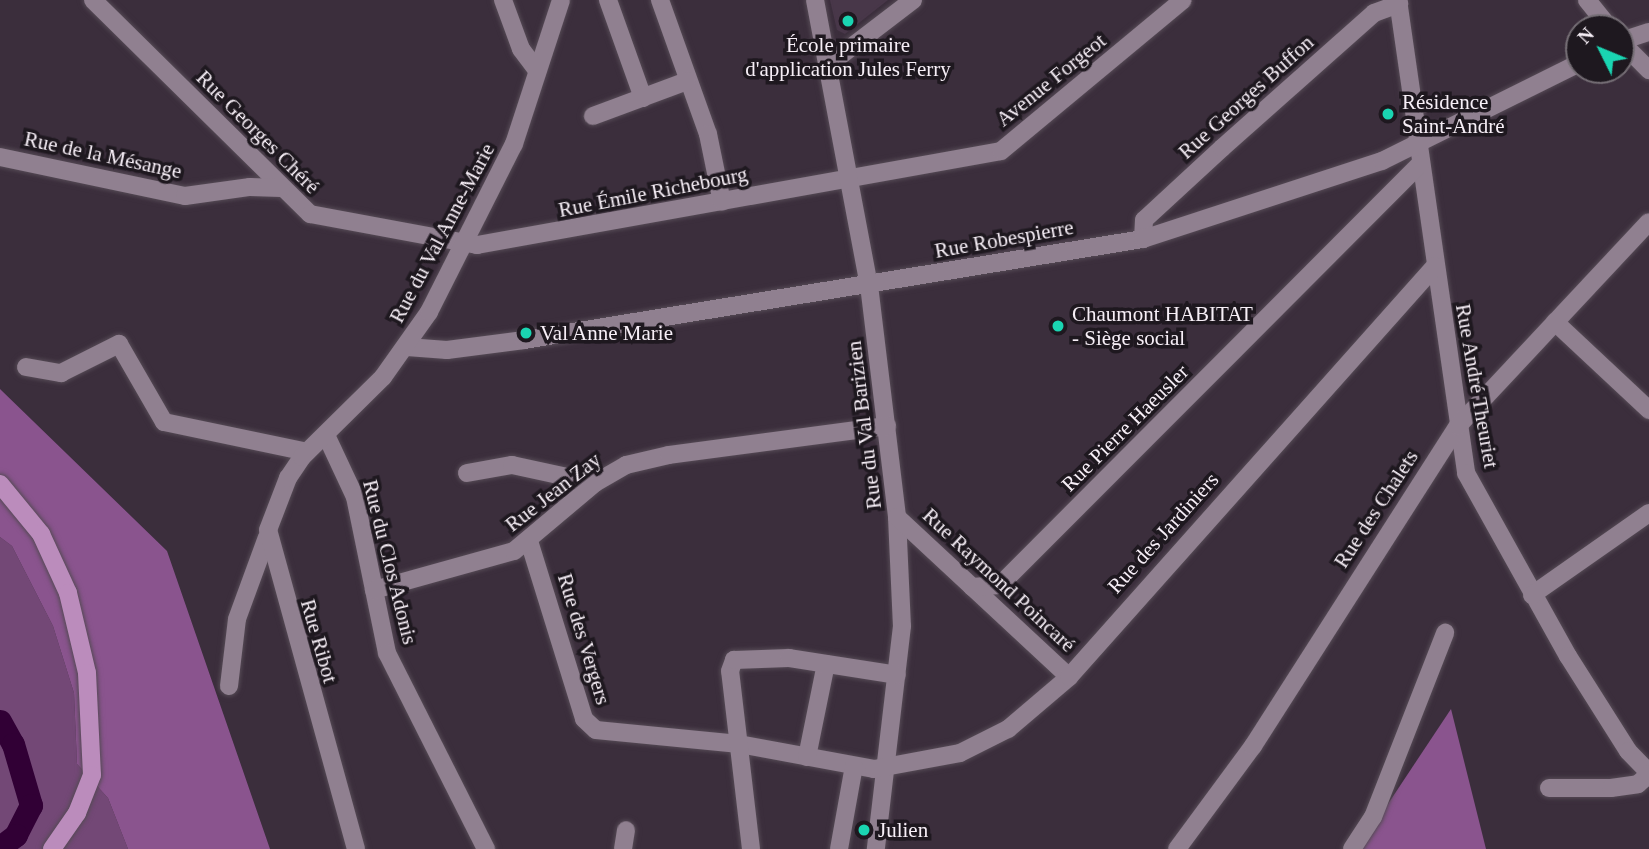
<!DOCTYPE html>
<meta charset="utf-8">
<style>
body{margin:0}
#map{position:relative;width:1649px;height:849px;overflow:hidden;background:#3b2e3c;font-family:"Times New Roman",serif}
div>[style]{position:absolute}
.built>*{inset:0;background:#483749}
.green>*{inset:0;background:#734876}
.forest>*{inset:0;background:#8a548e}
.river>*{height:23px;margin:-11.5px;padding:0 11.5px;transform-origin:11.5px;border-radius:11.5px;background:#310035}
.roads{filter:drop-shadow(0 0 2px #554a55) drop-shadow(0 0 2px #554a55)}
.minor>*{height:18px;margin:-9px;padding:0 9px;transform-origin:9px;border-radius:9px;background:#908090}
.major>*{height:18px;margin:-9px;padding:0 9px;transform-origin:9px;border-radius:9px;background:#bb8cbc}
.dots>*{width:19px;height:19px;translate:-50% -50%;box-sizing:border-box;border:4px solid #1e181f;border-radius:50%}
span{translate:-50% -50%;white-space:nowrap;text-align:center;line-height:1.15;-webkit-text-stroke:7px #1e181f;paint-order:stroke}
.poi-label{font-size:21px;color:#f7eff7}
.left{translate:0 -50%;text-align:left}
.street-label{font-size:21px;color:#f7eff7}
.north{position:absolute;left:1565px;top:14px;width:70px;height:70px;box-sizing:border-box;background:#1e181f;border:2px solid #756e75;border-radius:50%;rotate:313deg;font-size:19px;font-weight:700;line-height:28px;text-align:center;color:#f7eff7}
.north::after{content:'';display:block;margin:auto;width:24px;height:32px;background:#1ad5b2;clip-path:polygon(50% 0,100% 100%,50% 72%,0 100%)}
</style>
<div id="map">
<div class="built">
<div style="clip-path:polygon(830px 0,888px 0,845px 34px,837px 30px)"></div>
</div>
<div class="green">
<div style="clip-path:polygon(0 537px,12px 546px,53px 626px,74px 693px,77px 764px,108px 798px,128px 849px,0 849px)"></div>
</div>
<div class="forest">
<div style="clip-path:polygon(0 389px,167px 551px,270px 849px,128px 849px,108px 798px,77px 764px,74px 693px,53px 626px,12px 546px,0 537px)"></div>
<div style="clip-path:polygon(1451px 709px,1486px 849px,1358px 849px)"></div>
</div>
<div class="river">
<div style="left:0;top:721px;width:26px;rotate:61deg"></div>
<div style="left:13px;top:744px;width:64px;rotate:73.6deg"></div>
<div style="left:31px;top:805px;width:34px;rotate:117deg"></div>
<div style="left:16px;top:835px;width:20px;rotate:143deg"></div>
</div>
<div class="roads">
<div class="minor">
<div style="left:93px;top:0;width:305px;rotate:44.6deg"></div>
<div style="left:310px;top:214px;width:170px;rotate:10.5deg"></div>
<div style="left:477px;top:245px;width:532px;rotate:-10.17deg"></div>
<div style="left:1001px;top:151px;width:236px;rotate:-39.7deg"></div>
<div style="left:503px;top:0;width:52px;rotate:69.8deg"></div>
<div style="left:521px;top:49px;width:26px;rotate:53deg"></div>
<div style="left:608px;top:0;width:104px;rotate:70.3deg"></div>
<div style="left:660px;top:0;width:142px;rotate:70.3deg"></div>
<div style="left:708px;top:134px;width:69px;rotate:78.4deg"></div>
<div style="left:815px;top:0;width:290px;rotate:79.3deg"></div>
<div style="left:869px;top:285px;width:234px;rotate:83.1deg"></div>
<div style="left:897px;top:517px;width:109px;rotate:87.4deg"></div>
<div style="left:902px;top:626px;width:225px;rotate:96.7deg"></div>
<div style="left:1398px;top:0;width:478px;rotate:81.8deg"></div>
<div style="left:1466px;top:473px;width:210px;rotate:60.9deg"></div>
<div style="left:1568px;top:656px;width:112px;rotate:57.7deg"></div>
<div style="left:1628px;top:751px;width:30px;rotate:46deg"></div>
<div style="left:1587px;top:0;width:36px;rotate:51deg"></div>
<div style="left:1621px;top:41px;width:29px;rotate:-18deg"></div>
<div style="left:1621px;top:42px;width:40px;rotate:45deg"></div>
<div style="left:828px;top:65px;width:107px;rotate:-37.4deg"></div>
<div style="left:593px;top:116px;width:100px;rotate:-20.4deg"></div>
<div style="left:0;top:157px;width:189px;rotate:11.9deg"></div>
<div style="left:185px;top:196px;width:66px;rotate:-7.9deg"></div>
<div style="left:250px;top:187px;width:31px;rotate:2deg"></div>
<div style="left:1143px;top:239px;width:19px;rotate:-87deg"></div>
<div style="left:1144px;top:220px;width:106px;rotate:-42.7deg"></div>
<div style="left:1222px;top:148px;width:203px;rotate:-41.6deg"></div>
<div style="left:1374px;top:13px;width:27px;rotate:-20deg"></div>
<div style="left:1555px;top:322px;width:129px;rotate:43.1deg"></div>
<div style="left:407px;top:347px;width:40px;rotate:4.3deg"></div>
<div style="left:447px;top:350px;width:78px;rotate:-7.4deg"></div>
<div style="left:524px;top:340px;width:627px;rotate:-9.27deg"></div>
<div style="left:1143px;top:239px;width:251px;rotate:-18.1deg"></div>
<div style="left:1382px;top:161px;width:220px;rotate:-26.4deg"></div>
<div style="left:26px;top:367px;width:36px;rotate:10deg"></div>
<div style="left:61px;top:373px;width:65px;rotate:-26.6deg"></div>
<div style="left:119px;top:344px;width:90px;rotate:60deg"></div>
<div style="left:164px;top:422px;width:146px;rotate:11.8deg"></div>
<div style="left:326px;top:435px;width:68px;rotate:64.9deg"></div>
<div style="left:355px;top:497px;width:159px;rotate:78.4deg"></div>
<div style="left:387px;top:653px;width:220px;rotate:63.2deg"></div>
<div style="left:467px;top:473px;width:46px;rotate:-10.1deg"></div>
<div style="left:512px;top:465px;width:85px;rotate:12.2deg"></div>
<div style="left:897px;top:517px;width:235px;rotate:42.9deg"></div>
<div style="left:529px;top:541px;width:186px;rotate:72.8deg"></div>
<div style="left:584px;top:719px;width:16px;rotate:43deg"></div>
<div style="left:596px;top:730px;width:144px;rotate:5.6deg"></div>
<div style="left:739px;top:744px;width:137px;rotate:10.5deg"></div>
<div style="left:874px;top:769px;width:87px;rotate:-10.5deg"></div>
<div style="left:960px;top:753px;width:54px;rotate:-26.6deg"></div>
<div style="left:1008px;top:729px;width:80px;rotate:-40.4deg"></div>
<div style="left:1069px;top:677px;width:550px;rotate:-48.31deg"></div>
<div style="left:972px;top:587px;width:28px;rotate:-4deg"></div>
<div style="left:1000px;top:585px;width:595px;rotate:-45.07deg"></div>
<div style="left:374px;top:590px;width:145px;rotate:-15.6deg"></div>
<div style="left:514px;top:551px;width:106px;rotate:-40deg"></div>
<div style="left:595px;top:483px;width:36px;rotate:-30deg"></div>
<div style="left:626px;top:465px;width:44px;rotate:-13.1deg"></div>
<div style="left:669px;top:455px;width:220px;rotate:-7.6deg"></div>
<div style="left:1532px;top:595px;width:143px;rotate:-35deg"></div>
<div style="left:229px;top:686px;width:67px;rotate:-83.2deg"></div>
<div style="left:237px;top:619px;width:87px;rotate:-69.9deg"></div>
<div style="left:807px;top:757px;width:95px;rotate:-78.5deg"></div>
<div style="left:1549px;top:788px;width:62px"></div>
<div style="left:1611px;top:788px;width:27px;rotate:-8deg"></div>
<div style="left:1638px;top:784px;width:15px;rotate:-42deg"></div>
<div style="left:356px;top:849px;width:331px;rotate:-105.4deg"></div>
<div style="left:268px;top:530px;width:56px;rotate:-69deg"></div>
<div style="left:288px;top:478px;width:25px;rotate:-56deg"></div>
<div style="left:302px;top:457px;width:114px;rotate:-44.6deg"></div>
<div style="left:383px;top:377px;width:80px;rotate:-54.7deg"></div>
<div style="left:429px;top:312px;width:188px;rotate:-63.2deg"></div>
<div style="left:514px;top:144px;width:151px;rotate:-71.9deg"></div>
<div style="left:623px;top:849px;width:19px;rotate:-81deg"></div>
<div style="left:751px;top:849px;width:179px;rotate:-96.7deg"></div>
<div style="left:730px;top:671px;width:12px;rotate:-70deg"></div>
<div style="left:734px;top:660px;width:55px;rotate:-2.1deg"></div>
<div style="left:789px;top:658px;width:109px;rotate:8.9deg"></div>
<div style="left:839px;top:849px;width:84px;rotate:-79.8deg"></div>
<div style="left:1177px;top:849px;width:128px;rotate:-53.6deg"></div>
<div style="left:1253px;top:746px;width:380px;rotate:-57.4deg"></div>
<div style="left:1458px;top:426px;width:279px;rotate:-46.9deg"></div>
<div style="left:1352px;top:849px;width:38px;rotate:-57deg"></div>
<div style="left:1373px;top:817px;width:198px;rotate:-68.6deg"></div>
</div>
<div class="major">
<div style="left:0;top:484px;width:65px;rotate:50.6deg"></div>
<div style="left:41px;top:534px;width:65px;rotate:65.4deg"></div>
<div style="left:68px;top:593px;width:82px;rotate:76.6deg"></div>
<div style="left:87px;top:673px;width:102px;rotate:87.2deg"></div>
<div style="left:92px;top:775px;width:41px;rotate:111.5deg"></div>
<div style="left:77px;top:813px;width:44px;rotate:124.8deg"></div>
</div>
</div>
<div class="dots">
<div style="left:848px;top:21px;background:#1ad5b2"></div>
<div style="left:1388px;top:114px;background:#1ad5b2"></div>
<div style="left:1058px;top:326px;background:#1ad5b2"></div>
<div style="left:526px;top:333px;background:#1ad5b2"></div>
<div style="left:864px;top:830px;background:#1ad5b2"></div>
</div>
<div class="poi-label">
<span style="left:848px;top:57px">École primaire<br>d'application Jules Ferry</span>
<span class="left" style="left:1402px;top:114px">Résidence<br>Saint-André</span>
<span class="left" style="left:1072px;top:326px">Chaumont HABITAT<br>- Siège social</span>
<span class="left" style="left:540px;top:333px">Val Anne Marie</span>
<span class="left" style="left:878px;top:830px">Julien</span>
</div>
<div class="street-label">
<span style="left:1051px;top:80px;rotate:-39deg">Avenue Forgeot</span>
<span style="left:1246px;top:97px;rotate:-42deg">Rue Georges Buffon</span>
<span style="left:258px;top:132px;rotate:45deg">Rue Georges Chéré</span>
<span style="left:103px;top:155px;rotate:12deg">Rue de la Mésange</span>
<span style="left:653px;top:192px;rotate:-11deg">Rue Émile Richebourg</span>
<span style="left:442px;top:233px;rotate:-62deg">Rue du Val Anne-Marie</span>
<span style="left:1004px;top:239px;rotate:-10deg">Rue Robespierre</span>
<span style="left:1477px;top:386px;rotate:80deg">Rue André Theuriet</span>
<span style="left:864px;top:425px;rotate:-97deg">Rue du Val Barizien</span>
<span style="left:1125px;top:428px;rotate:-45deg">Rue Pierre Haeusler</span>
<span style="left:553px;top:492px;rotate:-38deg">Rue Jean Zay</span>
<span style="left:1376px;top:509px;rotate:-57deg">Rue des Chalets</span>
<span style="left:1163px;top:533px;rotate:-48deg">Rue des Jardiniers</span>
<span style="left:390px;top:562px;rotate:76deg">Rue du Clos Adonis</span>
<span style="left:999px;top:580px;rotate:43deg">Rue Raymond Poincaré</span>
<span style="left:584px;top:639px;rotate:73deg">Rue des Vergers</span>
<span style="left:319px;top:641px;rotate:74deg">Rue Ribot</span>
</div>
<div class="north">N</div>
</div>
